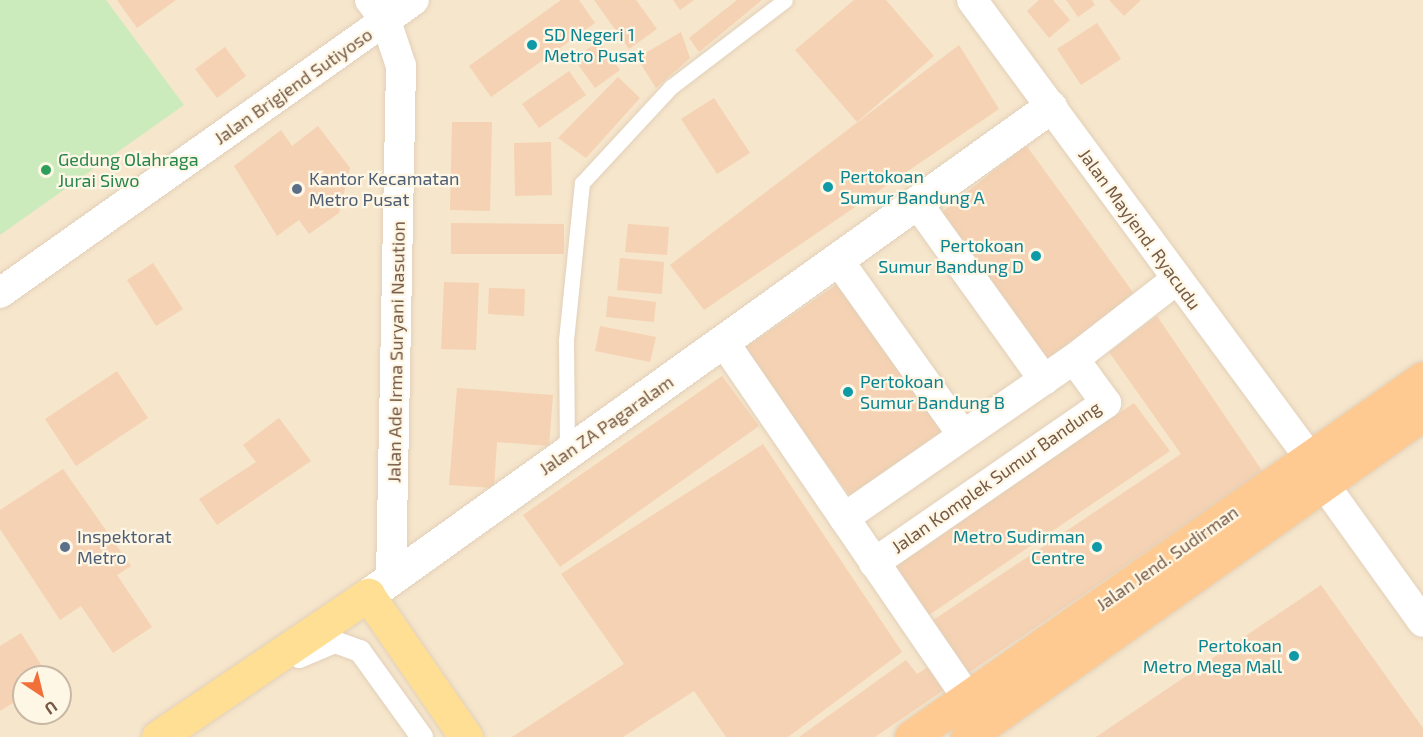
<!DOCTYPE html>
<style>
body{margin:0}
#map{position:relative;width:1423px;height:737px;overflow:hidden;background:#fef4de;font-family:"Exo 2",sans-serif}
div>[style]{position:absolute}
.residential>*{inset:0;background:#f6e6cc}
.green>*{inset:0;background:#ccebbc}
.building>*{inset:0;background:#f5d2b3}
.roads{filter:drop-shadow(0 0 2px #e2d0b9) drop-shadow(0 0 2px #e2d0b9)}
.service>*{height:15px;margin:-7.5px;padding:0 7.5px;transform-origin:7.5px;border-radius:7.5px;background:#fff}
.pedestrian>*{height:22px;margin:-11px;padding:0 11px;transform-origin:11px;border-radius:11px;background:#fff}
.minor>*{height:30px;margin:-15px;padding:0 15px;transform-origin:15px;border-radius:15px;background:#fff}
.tertiary>*{height:33px;margin:-16.5px;padding:0 16.5px;transform-origin:16.5px;border-radius:16.5px;background:#fff}
.primary>*{height:33px;margin:-16.5px;padding:0 16.5px;transform-origin:16.5px;border-radius:16.5px;background:#ffdf93}
.trunk>*{height:33px;margin:-16.5px;padding:0 16.5px;transform-origin:16.5px;border-radius:16.5px;background:#feca91}
.dots>*{width:16px;height:16px;translate:-50% -50%;box-sizing:border-box;border:3px solid #fff7e5;border-radius:50%}
span{translate:-50% -50%;white-space:nowrap;text-align:center;line-height:1.15;-webkit-text-stroke:4.5px #fff7e5;paint-order:stroke}
.culture-label{font-size:18px;color:#0d838f}
.left{translate:0 -50%;text-align:left}
.right{translate:-100% -50%;text-align:right}
.street-label{font-size:18px;color:#755945}
.leisure-label{font-size:18px;color:#27864d}
.service-label{font-size:18px;color:#4e5e75}
.north{position:absolute;left:12px;top:665px;width:60px;height:60px;box-sizing:border-box;background:#fff7e5;border:2px solid #c8b8a5;border-radius:50%;rotate:145deg;font-size:16px;font-weight:700;line-height:24px;text-align:center;color:#755945}
.north::after{content:'';display:block;margin:auto;width:21px;height:27px;background:#f17039;clip-path:polygon(50% 0,100% 100%,50% 72%,0 100%)}
</style>
<div id="map">
<div class="residential">
<div style="clip-path:polygon(evenodd,0 0,1423px 0,1423px 737px,0 737px,0 0,24px 677px,60px 677px,60px 713px,24px 713px,24px 677px)"></div>
</div>
<div class="green">
<div style="clip-path:polygon(0 0,106px 0,184px 105px,0 235px)"></div>
</div>
<div class="building">
<div style="clip-path:polygon(117px 0,176px 0,137px 28px)"></div>
<div style="clip-path:polygon(561px 0,579px 0,595px 23px,491px 97px,469px 66px)"></div>
<div style="clip-path:polygon(594px 0,636px 0,657px 29px,629px 49px)"></div>
<div style="clip-path:polygon(673px 0,694px 0,680px 10px)"></div>
<div style="clip-path:polygon(737px 0,762px 0,699px 52px,689px 38px)"></div>
<div style="clip-path:polygon(854px 0,886px 0,934px 56px,857px 122px,795px 50px)"></div>
<div style="clip-path:polygon(1039px 0,1053px 0,1070px 20px,1049px 38px,1027px 11px)"></div>
<div style="clip-path:polygon(1066px 0,1092px 0,1095px 5px,1078px 17px)"></div>
<div style="clip-path:polygon(1109px 0,1141px 0,1124px 16px)"></div>
<div style="clip-path:polygon(1097px 23px,1121px 59px,1081px 85px,1057px 49px)"></div>
<div style="clip-path:polygon(681px 32px,690px 58px,656px 88px,637px 58px)"></div>
<div style="clip-path:polygon(599px 41px,620px 70px,595px 88px,574px 59px)"></div>
<div style="clip-path:polygon(959px 45px,999px 109px,704px 310px,670px 265px)"></div>
<div style="clip-path:polygon(225px 47px,246px 76px,217px 98px,195px 69px)"></div>
<div style="clip-path:polygon(569px 71px,586px 95px,539px 128px,522px 104px)"></div>
<div style="clip-path:polygon(618px 77px,640px 98px,586px 158px,558px 138px)"></div>
<div style="clip-path:polygon(714px 98px,750px 153px,717px 174px,681px 119px)"></div>
<div style="clip-path:polygon(452px 122px,492px 122px,490px 211px,450px 210px)"></div>
<div style="clip-path:polygon(318px 126px,350px 168px,339px 213px,309px 234px,299px 220px,277px 236px,234px 166px,281px 130px,292px 146px)"></div>
<div style="clip-path:polygon(551px 142px,552px 195px,515px 196px,514px 143px)"></div>
<div style="clip-path:polygon(1026px 145px,1135px 295px,1049px 365px,936px 217px)"></div>
<div style="clip-path:polygon(451px 223px,564px 224px,564px 254px,451px 254px)"></div>
<div style="clip-path:polygon(628px 224px,669px 227px,667px 255px,625px 252px)"></div>
<div style="clip-path:polygon(620px 258px,664px 262px,662px 294px,617px 290px)"></div>
<div style="clip-path:polygon(153px 263px,183px 309px,156px 326px,127px 280px)"></div>
<div style="clip-path:polygon(842px 281px,953px 434px,853px 500px,743px 349px)"></div>
<div style="clip-path:polygon(444px 282px,479px 283px,476px 350px,441px 349px)"></div>
<div style="clip-path:polygon(489px 288px,525px 289px,524px 316px,488px 314px)"></div>
<div style="clip-path:polygon(608px 296px,656px 302px,654px 322px,606px 317px)"></div>
<div style="clip-path:polygon(1157px 316px,1263px 472px,875px 737px,799px 737px,906px 660px,917px 674px,950px 653px,929px 623px,1181px 454px,1109px 352px)"></div>
<div style="clip-path:polygon(600px 326px,656px 337px,650px 362px,595px 351px)"></div>
<div style="clip-path:polygon(117px 371px,148px 418px,76px 466px,45px 419px)"></div>
<div style="clip-path:polygon(722px 376px,759px 426px,560px 567px,523px 515px)"></div>
<div style="clip-path:polygon(457px 388px,553px 395px,549px 446px,497px 442px,494px 488px,449px 485px)"></div>
<div style="clip-path:polygon(1134px 403px,1170px 451px,929px 615px,892px 565px)"></div>
<div style="clip-path:polygon(279px 418px,311px 461px,217px 525px,199px 499px,256px 462px,243px 445px)"></div>
<div style="clip-path:polygon(763px 444px,902px 652px,788px 737px,726px 737px,694px 691px,623px 737px,512px 737px,624px 664px,561px 574px)"></div>
<div style="clip-path:polygon(63px 469px,131px 566px,117px 575px,152px 627px,113px 653px,81px 606px,60px 620px,0 529px,0 510px)"></div>
<div style="clip-path:polygon(1321px 585px,1423px 728px,1423px 737px,1096px 737px)"></div>
<div style="clip-path:polygon(21px 633px,49px 677px,24px 677px,24px 696px,0 711px,0 646px)"></div>
</div>
<div class="roads">
<div class="service">
<div style="left:567px;top:453px;width:113px;rotate:-90.5deg"></div>
<div style="left:566px;top:340px;width:158px;rotate:-84.2deg"></div>
<div style="left:582px;top:183px;width:131px;rotate:-47.2deg"></div>
<div style="left:671px;top:87px;width:143px;rotate:-37.3deg"></div>
</div>
<div class="pedestrian">
<div style="left:299px;top:657px;width:39px;rotate:-23deg"></div>
<div style="left:335px;top:642px;width:27px;rotate:20deg"></div>
<div style="left:360px;top:651px;width:106px;rotate:54.2deg"></div>
</div>
<div class="minor">
<div style="left:370px;top:0;width:26px;rotate:53deg"></div>
<div style="left:386px;top:21px;width:47px;rotate:71.6deg"></div>
<div style="left:401px;top:66px;width:511px;rotate:91.12deg"></div>
<div style="left:972px;top:0;width:568px;rotate:53.59deg"></div>
<div style="left:917px;top:203px;width:218px;rotate:54.3deg"></div>
<div style="left:838px;top:260px;width:215px;rotate:54.5deg"></div>
<div style="left:0;top:293px;width:507px;rotate:-35.29deg"></div>
<div style="left:723px;top:341px;width:434px;rotate:55.6deg"></div>
<div style="left:1323px;top:483px;width:171px;rotate:54.3deg"></div>
<div style="left:844px;top:518px;width:280px;rotate:-34.7deg"></div>
<div style="left:874px;top:563px;width:282px;rotate:-34.6deg"></div>
<div style="left:1106px;top:403px;width:54px;rotate:-126deg"></div>
<div style="left:1074px;top:359px;width:130px;rotate:-37.8deg"></div>
</div>
<div class="tertiary">
<div style="left:368px;top:595px;width:839px;rotate:-35.59deg"></div>
</div>
<div class="primary">
<div style="left:158px;top:737px;width:254px;rotate:-34.1deg"></div>
<div style="left:368px;top:595px;width:173px;rotate:55.4deg"></div>
</div>
<div class="trunk">
<div style="left:911px;top:737px;width:625px;rotate:-35.04deg"></div>
<div style="left:967px;top:737px;width:559px;rotate:-35.31deg"></div>
</div>
</div>
<div class="dots">
<div style="left:532px;top:45px;background:#0f9aa8"></div>
<div style="left:46px;top:170px;background:#2e9e5b"></div>
<div style="left:828px;top:187px;background:#0f9aa8"></div>
<div style="left:297px;top:189px;background:#5c6f8a"></div>
<div style="left:1036px;top:256px;background:#0f9aa8"></div>
<div style="left:848px;top:392px;background:#0f9aa8"></div>
<div style="left:65px;top:547px;background:#5c6f8a"></div>
<div style="left:1097px;top:547px;background:#0f9aa8"></div>
<div style="left:1294px;top:656px;background:#0f9aa8"></div>
</div>
<div class="culture-label">
<span class="left" style="left:544px;top:45px">SD Negeri 1<br>Metro Pusat</span>
<span class="left" style="left:840px;top:187px">Pertokoan<br>Sumur Bandung A</span>
<span class="right" style="left:1024px;top:256px">Pertokoan<br>Sumur Bandung D</span>
<span class="left" style="left:860px;top:392px">Pertokoan<br>Sumur Bandung B</span>
<span class="right" style="left:1085px;top:547px">Metro Sudirman<br>Centre</span>
<span class="right" style="left:1282px;top:656px">Pertokoan<br>Metro Mega Mall</span>
</div>
<div class="street-label">
<span style="left:293px;top:86px;rotate:-35deg">Jalan Brigjend Sutiyoso</span>
<span style="left:1140px;top:229px;rotate:54deg">Jalan Mayjend. Ryacudu</span>
<span style="left:396px;top:352px;rotate:-89deg">Jalan Ade Irma Suryani Nasution</span>
<span style="left:606px;top:425px;rotate:-35deg">Jalan ZA Pagaralam</span>
<span style="left:996px;top:477px;rotate:-35deg">Jalan Komplek Sumur Bandung</span>
<span style="left:1167px;top:558px;rotate:-35deg">Jalan Jend. Sudirman</span>
</div>
<div class="leisure-label">
<span class="left" style="left:58px;top:170px">Gedung Olahraga<br>Jurai Siwo</span>
</div>
<div class="service-label">
<span class="left" style="left:309px;top:189px">Kantor Kecamatan<br>Metro Pusat</span>
<span class="left" style="left:77px;top:547px">Inspektorat<br>Metro</span>
</div>
<div class="north">U</div>
</div>
